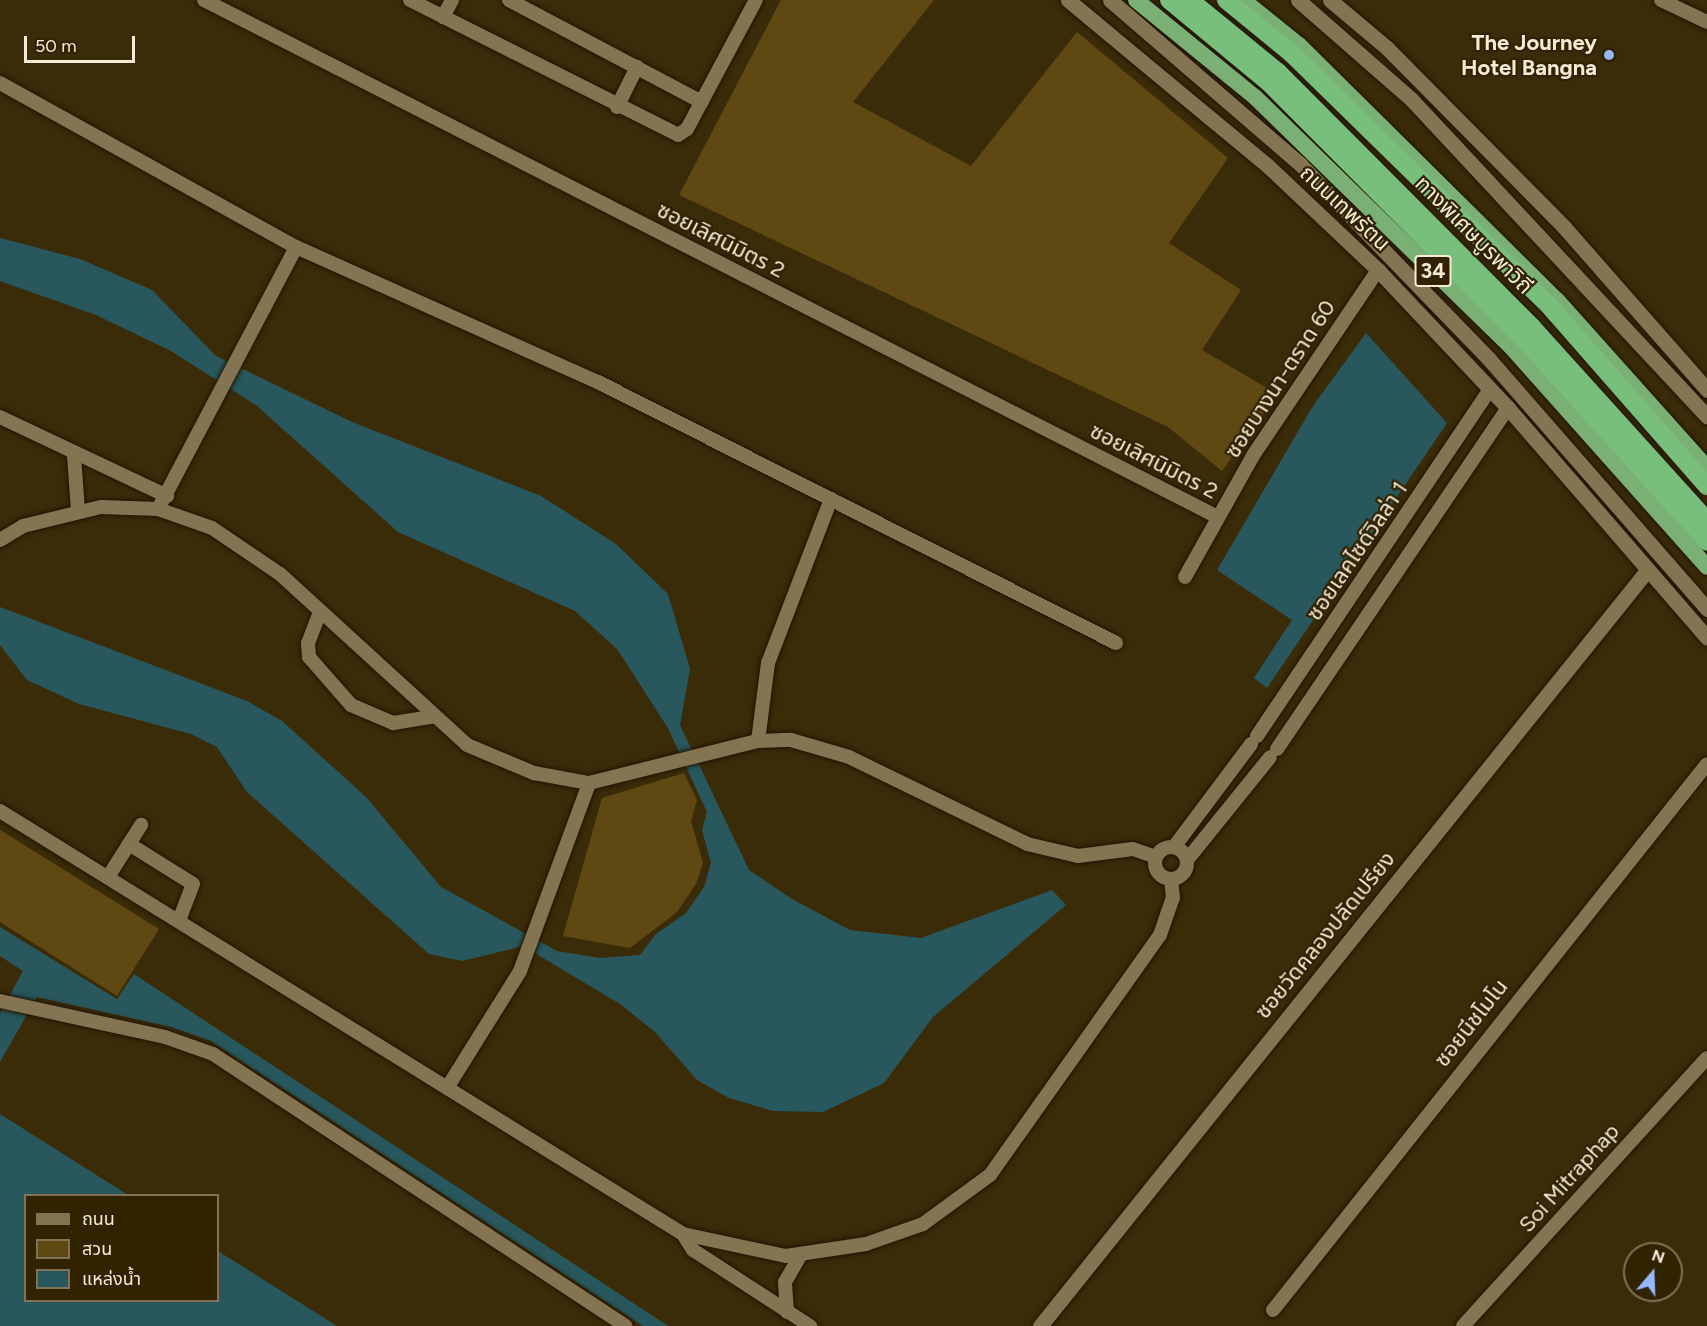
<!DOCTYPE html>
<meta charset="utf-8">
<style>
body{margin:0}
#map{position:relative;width:1707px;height:1326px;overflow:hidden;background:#3b2c09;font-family:Figtree,"Noto Sans Thai",sans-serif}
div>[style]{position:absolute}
.green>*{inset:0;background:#5f4811}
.water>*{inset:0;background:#28585d}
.roads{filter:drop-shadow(0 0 2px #201500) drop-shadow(0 0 2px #201500)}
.minor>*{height:14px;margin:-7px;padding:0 7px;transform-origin:7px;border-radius:7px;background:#847451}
.minor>.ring{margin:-7px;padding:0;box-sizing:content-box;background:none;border:14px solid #847451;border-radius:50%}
.tertiary>*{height:15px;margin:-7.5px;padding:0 7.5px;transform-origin:7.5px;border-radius:7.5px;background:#847451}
.secondary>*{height:15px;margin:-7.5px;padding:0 7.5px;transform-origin:7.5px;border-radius:7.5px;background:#847451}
.trunk>*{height:16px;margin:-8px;padding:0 8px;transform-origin:8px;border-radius:8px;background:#7bb074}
.motorway>*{height:18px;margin:-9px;padding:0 9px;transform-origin:9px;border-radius:9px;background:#79bf7c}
.dots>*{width:16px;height:16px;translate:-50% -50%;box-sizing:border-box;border:3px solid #312200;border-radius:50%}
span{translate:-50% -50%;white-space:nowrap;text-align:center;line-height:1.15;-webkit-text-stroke:4.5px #312200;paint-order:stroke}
.shield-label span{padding:2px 4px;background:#312200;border:2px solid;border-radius:4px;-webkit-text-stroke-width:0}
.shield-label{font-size:21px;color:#f4ebd8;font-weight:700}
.poi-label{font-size:22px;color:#f4ebd8;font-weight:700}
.right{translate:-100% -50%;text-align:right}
.street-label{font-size:22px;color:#f4ebd8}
.legend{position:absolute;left:24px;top:1194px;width:195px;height:108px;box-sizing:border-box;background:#312200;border:2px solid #7f7256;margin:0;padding:8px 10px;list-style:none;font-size:18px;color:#f4ebd8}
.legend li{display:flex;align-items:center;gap:12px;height:30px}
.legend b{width:30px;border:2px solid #7f7256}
.north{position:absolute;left:1623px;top:1242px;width:60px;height:60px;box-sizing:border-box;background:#312200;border:2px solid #7f7256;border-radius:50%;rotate:19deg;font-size:16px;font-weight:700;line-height:24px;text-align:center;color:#f4ebd8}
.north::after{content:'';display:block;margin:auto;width:21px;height:27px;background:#96b6fd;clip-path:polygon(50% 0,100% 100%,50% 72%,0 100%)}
.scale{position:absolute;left:24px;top:36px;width:111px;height:27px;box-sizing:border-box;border:3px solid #f4ebd8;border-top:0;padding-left:8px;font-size:18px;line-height:21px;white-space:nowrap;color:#f4ebd8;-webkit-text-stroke:4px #312200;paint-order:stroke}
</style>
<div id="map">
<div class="green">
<div style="clip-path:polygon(781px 0,934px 0,853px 102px,971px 166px,1077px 32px,1228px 158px,1169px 243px,1241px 290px,1202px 350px,1277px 394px,1222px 471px,1168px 427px,679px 195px)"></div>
<div style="clip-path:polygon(684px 773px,697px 800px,691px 821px,703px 863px,696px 884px,677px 912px,630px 948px,563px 936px,602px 798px)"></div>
<div style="clip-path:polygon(0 830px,159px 929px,117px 996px,0 922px)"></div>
</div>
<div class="water">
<div style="clip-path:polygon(0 238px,80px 259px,152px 290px,216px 356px,352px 422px,541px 496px,616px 544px,668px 594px,690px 669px,680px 725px,749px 870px,792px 899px,850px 930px,921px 938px,1052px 890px,1066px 905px,933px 1017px,884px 1083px,823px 1112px,773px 1111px,729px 1098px,697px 1080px,655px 1032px,620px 1004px,523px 946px,462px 961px,429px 954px,247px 792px,217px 747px,191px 734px,79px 704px,27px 680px,0 645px,0 607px,247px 701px,282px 721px,366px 797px,441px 887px,557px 951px,600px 958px,640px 955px,656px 934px,686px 913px,704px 887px,711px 863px,702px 830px,707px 812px,668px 728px,617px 649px,575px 611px,398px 532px,257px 406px,171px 351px,96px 315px,0 281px)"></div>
<div style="clip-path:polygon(1366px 333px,1447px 423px,1267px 688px,1254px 678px,1292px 620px,1217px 570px,1313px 406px)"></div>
<div style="clip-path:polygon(0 927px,117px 999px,134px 974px,668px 1326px,643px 1326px,211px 1041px,171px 1027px,37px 997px,0 1062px,0 1013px,23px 971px,0 956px)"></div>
<div style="clip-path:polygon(0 1114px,128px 1195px,26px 1196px,26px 1300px,218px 1300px,218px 1251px,337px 1326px,0 1326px)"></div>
</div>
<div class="roads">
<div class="minor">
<div style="left:204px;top:0;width:1138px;rotate:27.02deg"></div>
<div style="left:410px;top:0;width:300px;rotate:26.7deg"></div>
<div style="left:678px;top:135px;width:11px;rotate:-34deg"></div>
<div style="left:687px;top:129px;width:146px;rotate:-61.9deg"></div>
<div style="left:509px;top:0;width:218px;rotate:27.9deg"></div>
<div style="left:1661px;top:0;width:51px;rotate:25.6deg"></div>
<div style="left:443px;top:17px;width:19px;rotate:-62deg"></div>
<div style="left:0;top:83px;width:338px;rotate:29deg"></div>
<div style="left:296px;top:247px;width:331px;rotate:24.1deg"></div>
<div style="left:598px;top:382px;width:580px;rotate:26.74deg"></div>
<div style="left:617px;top:107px;width:45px;rotate:-63.4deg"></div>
<div style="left:0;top:417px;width:185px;rotate:25.3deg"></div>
<div style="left:74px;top:456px;width:55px;rotate:85.8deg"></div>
<div style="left:158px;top:509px;width:296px;rotate:-62.2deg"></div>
<div style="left:0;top:540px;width:27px;rotate:-31deg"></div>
<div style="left:23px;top:526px;width:80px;rotate:-13.7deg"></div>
<div style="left:101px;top:507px;width:57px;rotate:2deg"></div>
<div style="left:158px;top:509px;width:57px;rotate:19.4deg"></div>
<div style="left:212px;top:528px;width:82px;rotate:34.1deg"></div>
<div style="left:280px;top:574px;width:253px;rotate:42.4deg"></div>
<div style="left:467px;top:745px;width:73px;rotate:22.7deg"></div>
<div style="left:534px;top:773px;width:56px;rotate:10.3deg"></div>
<div style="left:589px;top:783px;width:174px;rotate:-14deg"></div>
<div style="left:758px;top:741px;width:33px;rotate:-2deg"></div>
<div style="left:791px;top:740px;width:60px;rotate:16.3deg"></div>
<div style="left:849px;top:757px;width:198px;rotate:26deg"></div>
<div style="left:1027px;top:844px;width:52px;rotate:13.2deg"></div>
<div style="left:1078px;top:856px;width:55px;rotate:-7.3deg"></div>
<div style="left:1133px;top:849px;width:24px;rotate:19deg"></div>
<div style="left:1185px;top:577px;width:141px;rotate:-60.7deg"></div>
<div style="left:1254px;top:454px;width:222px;rotate:-56deg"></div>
<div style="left:320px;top:612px;width:33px;rotate:111deg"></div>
<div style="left:308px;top:643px;width:14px;rotate:86deg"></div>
<div style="left:309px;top:657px;width:64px;rotate:48.8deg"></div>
<div style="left:351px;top:705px;width:46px;rotate:23.2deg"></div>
<div style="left:393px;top:723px;width:39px;rotate:-9deg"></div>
<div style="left:1257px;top:736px;width:418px;rotate:-56.1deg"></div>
<div style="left:758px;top:741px;width:79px;rotate:-82.7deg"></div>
<div style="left:768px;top:663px;width:176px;rotate:-69deg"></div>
<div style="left:1277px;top:749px;width:412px;rotate:-55.9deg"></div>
<div style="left:0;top:811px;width:803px;rotate:31.77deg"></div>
<div style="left:683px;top:1234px;width:105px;rotate:12.1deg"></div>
<div style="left:786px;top:1256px;width:81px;rotate:-8.5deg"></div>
<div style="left:866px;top:1244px;width:60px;rotate:-19.3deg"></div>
<div style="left:923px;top:1224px;width:83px;rotate:-36.2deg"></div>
<div style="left:990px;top:1175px;width:294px;rotate:-54.7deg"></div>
<div style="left:1160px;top:935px;width:39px;rotate:-71deg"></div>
<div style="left:1173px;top:898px;width:19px;rotate:-96deg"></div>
<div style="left:129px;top:844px;width:75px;rotate:32deg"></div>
<div style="left:193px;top:884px;width:39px;rotate:111deg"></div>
<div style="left:1174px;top:847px;width:129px;rotate:-53.2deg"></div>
<div class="ring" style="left:1155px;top:847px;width:18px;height:18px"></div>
<div style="left:1187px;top:860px;width:132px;rotate:-51.1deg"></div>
<div style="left:108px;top:877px;width:62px;rotate:-57.6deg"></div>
<div style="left:0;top:1001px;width:169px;rotate:12.3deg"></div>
<div style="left:165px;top:1037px;width:51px;rotate:19.5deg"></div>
<div style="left:213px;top:1054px;width:494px;rotate:33.4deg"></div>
<div style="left:447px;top:1088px;width:138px;rotate:-58deg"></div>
<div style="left:520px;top:971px;width:200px;rotate:-69.8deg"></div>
<div style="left:683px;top:1234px;width:19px;rotate:58deg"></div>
<div style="left:693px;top:1250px;width:140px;rotate:33deg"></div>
<div style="left:1273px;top:1310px;width:697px;rotate:-51.52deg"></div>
<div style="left:787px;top:1312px;width:30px;rotate:-94deg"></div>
<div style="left:785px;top:1282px;width:30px;rotate:-60deg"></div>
<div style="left:1463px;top:1326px;width:362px;rotate:-47.7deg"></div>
</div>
<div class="tertiary">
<div style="left:1040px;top:1326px;width:966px;rotate:-51.22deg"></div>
</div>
<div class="secondary">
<div style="left:1068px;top:0;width:260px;rotate:39.7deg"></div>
<div style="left:1268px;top:166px;width:151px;rotate:43.4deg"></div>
<div style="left:1378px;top:270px;width:190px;rotate:46.7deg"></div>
<div style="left:1508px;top:408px;width:304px;rotate:49.1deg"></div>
<div style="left:1110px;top:0;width:252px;rotate:40.8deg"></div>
<div style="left:1301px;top:165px;width:270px;rotate:45.9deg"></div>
<div style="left:1489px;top:359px;width:332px;rotate:48.9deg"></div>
<div style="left:1298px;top:0;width:150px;rotate:41.2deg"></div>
<div style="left:1411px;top:99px;width:434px;rotate:47deg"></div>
<div style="left:1330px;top:0;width:75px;rotate:40.1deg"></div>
<div style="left:1387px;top:48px;width:252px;rotate:45.3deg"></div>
<div style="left:1564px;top:227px;width:217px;rotate:48.7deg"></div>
</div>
<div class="trunk">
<div style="left:1136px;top:0;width:154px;rotate:39.2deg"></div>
<div style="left:1255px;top:97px;width:359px;rotate:44.3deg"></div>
<div style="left:1512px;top:348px;width:293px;rotate:48.3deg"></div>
<div style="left:1243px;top:0;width:72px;rotate:38.8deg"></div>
<div style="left:1299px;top:45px;width:363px;rotate:44.7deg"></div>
<div style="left:1557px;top:300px;width:225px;rotate:48.2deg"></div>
</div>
<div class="motorway">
<div style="left:1169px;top:0;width:129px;rotate:39.6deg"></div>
<div style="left:1268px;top:82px;width:360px;rotate:45.1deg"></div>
<div style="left:1522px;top:337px;width:276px;rotate:47.9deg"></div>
<div style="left:1190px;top:0;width:114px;rotate:39.3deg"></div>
<div style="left:1278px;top:72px;width:360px;rotate:45.1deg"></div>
<div style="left:1532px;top:327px;width:261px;rotate:47.9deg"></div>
<div style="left:1226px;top:0;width:85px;rotate:39.3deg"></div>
<div style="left:1292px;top:54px;width:363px;rotate:44.4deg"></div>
<div style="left:1551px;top:308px;width:237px;rotate:48.8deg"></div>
</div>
</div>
<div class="dots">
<div style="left:1609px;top:55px;background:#96b6fd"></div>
</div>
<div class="shield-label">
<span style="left:1433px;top:271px">34</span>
</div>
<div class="poi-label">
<span class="right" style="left:1597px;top:55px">The Journey<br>Hotel Bangna</span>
</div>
<div class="street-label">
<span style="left:1345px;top:208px;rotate:43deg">ถนนเทพรัตน</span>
<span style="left:1474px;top:235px;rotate:45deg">ทางพิเศษบูรพาวิถี</span>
<span style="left:721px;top:240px;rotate:27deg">ซอยเลิศนิมิตร 2</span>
<span style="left:1280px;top:379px;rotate:-57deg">ซอยบางนา-ตราด 60</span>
<span style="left:1154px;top:461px;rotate:27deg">ซอยเลิศนิมิตร 2</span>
<span style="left:1357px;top:551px;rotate:-56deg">ซอยเลคไซด์วิลล่า 1</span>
<span style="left:1325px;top:935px;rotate:-51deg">ซอยวัดคลองปลัดเปรียง</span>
<span style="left:1471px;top:1023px;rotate:-52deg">ซอยนีชโมโน</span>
<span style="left:1569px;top:1178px;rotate:-48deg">Soi Mitraphap</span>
</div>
<ul class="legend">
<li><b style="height:8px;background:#847451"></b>ถนน</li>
<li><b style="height:16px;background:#5f4811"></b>สวน</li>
<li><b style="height:16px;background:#28585d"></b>แหล่งน้ำ</li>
</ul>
<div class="north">N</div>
<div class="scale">50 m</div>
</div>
